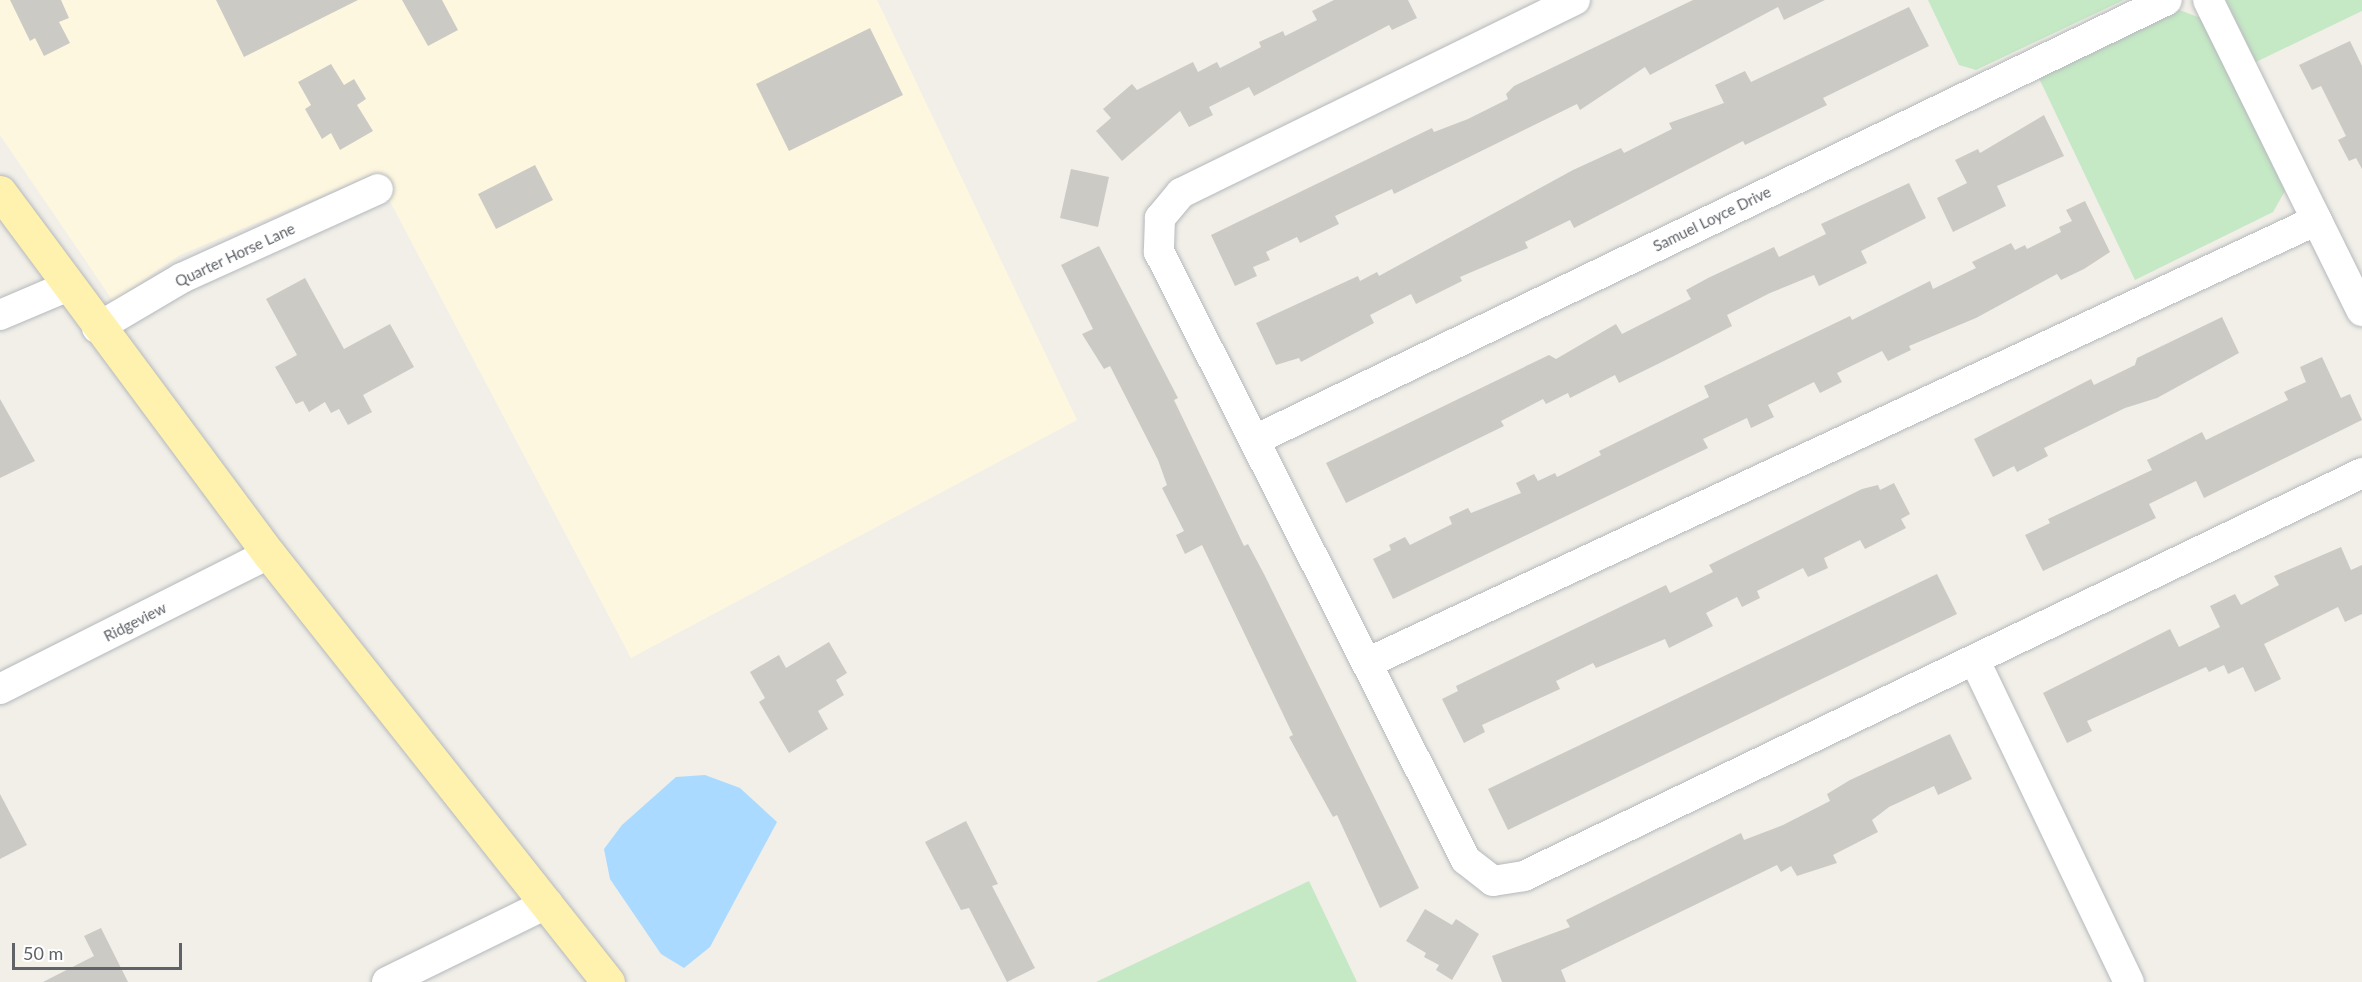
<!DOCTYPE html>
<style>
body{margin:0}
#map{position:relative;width:2362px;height:982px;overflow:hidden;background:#f1efe8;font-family:Lato,sans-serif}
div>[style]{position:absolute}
.commercial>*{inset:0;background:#fef7e0}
.green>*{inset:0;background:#c5e8c5}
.water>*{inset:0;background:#aadaff}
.building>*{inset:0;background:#cccac5}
.roads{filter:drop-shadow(0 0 2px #b5b8bc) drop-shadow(0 0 2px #b5b8bc)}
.minor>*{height:30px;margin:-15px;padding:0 15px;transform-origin:15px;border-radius:15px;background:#fff}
.major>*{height:33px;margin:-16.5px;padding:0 16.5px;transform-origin:16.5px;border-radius:16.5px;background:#fff2af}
span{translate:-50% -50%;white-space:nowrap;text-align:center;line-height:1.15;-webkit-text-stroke:4.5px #fff;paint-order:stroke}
.street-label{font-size:15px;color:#5f6368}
.scale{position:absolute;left:12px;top:943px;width:170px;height:27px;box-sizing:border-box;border:3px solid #5f6368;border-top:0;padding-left:8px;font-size:18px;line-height:21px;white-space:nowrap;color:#5f6368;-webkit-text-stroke:4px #fff;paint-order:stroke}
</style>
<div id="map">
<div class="commercial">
<div style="clip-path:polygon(0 0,877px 0,1077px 420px,631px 658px,375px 173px,180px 255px,113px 301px,0 135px)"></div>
</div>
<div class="green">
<div style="clip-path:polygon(1928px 0,2124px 0,1976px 70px,1959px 65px)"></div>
<div style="clip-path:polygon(2226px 0,2362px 0,2362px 11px,2256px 62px)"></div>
<div style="clip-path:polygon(2172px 7px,2203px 19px,2285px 191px,2273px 212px,2135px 280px,2037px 74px)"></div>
<div style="clip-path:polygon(1309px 881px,1357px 982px,1096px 982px)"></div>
</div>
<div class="water">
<div style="clip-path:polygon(705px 775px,740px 788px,777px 822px,710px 947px,684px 968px,661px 954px,610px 879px,604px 849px,622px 825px,676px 777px)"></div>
</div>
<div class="building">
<div style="clip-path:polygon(10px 0,61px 0,69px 18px,59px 22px,70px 43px,44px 56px,35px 38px,30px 41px)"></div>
<div style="clip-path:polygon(216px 0,358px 0,244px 57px)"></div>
<div style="clip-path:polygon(402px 0,442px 0,458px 30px,428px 46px)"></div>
<div style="clip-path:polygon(1334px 0,1408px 0,1417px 18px,1392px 30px,1389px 25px,1254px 96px,1249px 87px,1209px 107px,1213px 115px,1189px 127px,1180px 111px,1122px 161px,1096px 131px,1111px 118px,1103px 109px,1132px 84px,1137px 90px,1193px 62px,1198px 72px,1217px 62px,1220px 68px,1261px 47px,1259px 42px,1283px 31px,1285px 36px,1317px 20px,1312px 11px)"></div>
<div style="clip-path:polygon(1693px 0,1825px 0,1784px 20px,1778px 7px,1650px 75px,1645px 67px,1580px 110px,1577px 104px,1394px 194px,1392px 189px,1335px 216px,1339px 224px,1300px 243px,1297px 237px,1266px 252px,1270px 260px,1253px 267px,1257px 276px,1235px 286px,1211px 235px,1432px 128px,1434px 132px,1468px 119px,1508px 99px,1506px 94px,1514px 86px)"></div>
<div style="clip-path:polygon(1909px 7px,1929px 46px,1823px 98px,1827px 105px,1745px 145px,1743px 141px,1574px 228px,1570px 220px,1525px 242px,1528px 248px,1460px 277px,1462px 281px,1416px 304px,1411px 294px,1370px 315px,1374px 323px,1301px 362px,1299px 358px,1276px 365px,1256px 323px,1358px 276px,1360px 281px,1377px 272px,1379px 276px,1573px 170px,1621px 148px,1624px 153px,1672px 129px,1669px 123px,1724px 103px,1715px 85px,1745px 71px,1751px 82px)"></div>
<div style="clip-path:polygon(870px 28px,903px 95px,789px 151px,756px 84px)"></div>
<div style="clip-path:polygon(2350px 41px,2362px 66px,2362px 169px,2356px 158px,2349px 161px,2338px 140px,2346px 136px,2321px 86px,2312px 90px,2299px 65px)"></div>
<div style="clip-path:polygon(331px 64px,344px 85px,354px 79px,366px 99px,357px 105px,373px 131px,340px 150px,331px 133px,322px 139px,305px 109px,311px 105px,298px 82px)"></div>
<div style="clip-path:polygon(2044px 115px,2064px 156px,1997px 186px,2006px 206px,1953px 232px,1937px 198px,1967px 183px,1955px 160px,1978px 149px,1980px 153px)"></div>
<div style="clip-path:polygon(535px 165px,553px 200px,496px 229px,478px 194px)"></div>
<div style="clip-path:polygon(1071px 169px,1109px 177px,1098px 227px,1060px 218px)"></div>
<div style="clip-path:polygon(1909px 183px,1926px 218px,1861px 251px,1867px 263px,1819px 286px,1814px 275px,1770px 293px,1727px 315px,1732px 326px,1672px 357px,1619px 383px,1615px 375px,1570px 398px,1568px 393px,1546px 404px,1543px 399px,1501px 421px,1504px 426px,1346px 503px,1326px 463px,1549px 355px,1556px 359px,1616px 324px,1622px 334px,1691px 299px,1686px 290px,1708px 278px,1774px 247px,1779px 257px,1826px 234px,1821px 224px)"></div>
<div style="clip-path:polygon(2085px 201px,2110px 252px,2084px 269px,2061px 280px,2057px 274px,1976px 318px,1909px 346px,1911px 350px,1888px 361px,1882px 351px,1837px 373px,1842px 382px,1820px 393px,1814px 382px,1768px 405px,1774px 417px,1751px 428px,1747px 418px,1703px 439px,1708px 448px,1393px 599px,1373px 559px,1391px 550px,1389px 545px,1405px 537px,1410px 545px,1452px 524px,1449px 517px,1468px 508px,1471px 513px,1521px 493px,1516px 483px,1534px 474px,1538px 481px,1555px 473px,1557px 477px,1601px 455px,1599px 451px,1709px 397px,1704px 386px,1850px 316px,1852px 320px,1930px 281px,1933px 289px,1976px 268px,1972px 262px,2011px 243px,2015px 250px,2025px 245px,2027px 249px,2061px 232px,2059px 227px,2072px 221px,2066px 210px)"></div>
<div style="clip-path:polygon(1099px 246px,1178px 398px,1174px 400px,1244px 546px,1248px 544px,1264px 574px,1419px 888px,1380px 908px,1337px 815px,1333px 817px,1289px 737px,1293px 735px,1202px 545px,1185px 554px,1176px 535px,1184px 531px,1162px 488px,1167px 485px,1158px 460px,1110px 366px,1104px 369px,1082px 334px,1093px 329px,1061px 265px)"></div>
<div style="clip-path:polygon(305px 278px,344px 349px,390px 324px,414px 367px,363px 395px,372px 412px,348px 425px,339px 409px,331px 413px,325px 402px,309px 412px,303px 401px,296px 404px,275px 367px,297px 355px,266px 299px)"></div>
<div style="clip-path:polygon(2222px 317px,2239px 353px,2157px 398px,2125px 408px,2044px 448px,2048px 456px,2017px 472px,2014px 466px,1993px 477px,1974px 439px,2091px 379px,2094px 385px,2135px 365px,2137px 358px)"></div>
<div style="clip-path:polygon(2322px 357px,2341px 398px,2350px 394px,2362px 420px,2204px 498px,2196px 481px,2149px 504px,2156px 518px,2043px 571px,2025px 535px,2050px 523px,2048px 519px,2152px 470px,2147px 460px,2202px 432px,2206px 440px,2288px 400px,2284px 392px,2306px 382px,2300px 367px)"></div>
<div style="clip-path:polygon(0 399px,35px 461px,0 478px)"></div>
<div style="clip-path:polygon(1894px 483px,1910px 514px,1901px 519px,1906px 528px,1865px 549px,1860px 540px,1824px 558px,1828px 568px,1808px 577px,1803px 568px,1757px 591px,1760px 598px,1742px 607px,1737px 597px,1706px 613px,1713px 626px,1669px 648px,1665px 639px,1596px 668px,1593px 663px,1556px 681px,1560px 689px,1482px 725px,1485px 732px,1464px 743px,1442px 699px,1458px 691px,1456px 686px,1666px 585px,1670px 593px,1713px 572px,1709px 565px,1862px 489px,1878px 485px,1880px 490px)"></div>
<div style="clip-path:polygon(2341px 547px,2351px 570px,2362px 565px,2362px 614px,2345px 622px,2338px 607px,2264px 644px,2281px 679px,2255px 692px,2243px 667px,2228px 674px,2224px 665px,2209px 672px,2206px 667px,2087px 721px,2092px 731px,2067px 743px,2043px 693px,2170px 629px,2179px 647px,2220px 627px,2210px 606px,2235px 594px,2241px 605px,2279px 585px,2274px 576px)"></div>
<div style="clip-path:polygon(1937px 574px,1957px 614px,1508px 830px,1488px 789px)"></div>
<div style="clip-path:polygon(829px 642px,847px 673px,836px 680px,844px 695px,818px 711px,828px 729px,789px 753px,759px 702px,765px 698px,750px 672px,779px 655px,786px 668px)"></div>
<div style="clip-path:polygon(1950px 734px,1972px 779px,1938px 795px,1934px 786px,1889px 807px,1872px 820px,1878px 832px,1833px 855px,1837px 863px,1797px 876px,1791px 866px,1781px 872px,1777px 865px,1561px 970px,1566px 982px,1502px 982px,1492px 956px,1570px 927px,1566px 920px,1741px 833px,1744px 840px,1783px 825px,1830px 801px,1827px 794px,1850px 780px)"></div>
<div style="clip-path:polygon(0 794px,27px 845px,0 859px)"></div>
<div style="clip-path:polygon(966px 821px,998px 884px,992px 886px,1035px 968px,1007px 982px,969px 908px,961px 910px,925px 842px)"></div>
<div style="clip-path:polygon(1425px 909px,1452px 925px,1456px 919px,1479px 934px,1452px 980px,1436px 970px,1439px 965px,1424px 957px,1426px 953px,1406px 941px)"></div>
<div style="clip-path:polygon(101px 928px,128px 982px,43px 982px,94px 956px,84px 936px)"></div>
</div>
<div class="roads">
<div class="minor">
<div style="left:1575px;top:0;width:439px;rotate:153.9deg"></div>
<div style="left:1181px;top:193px;width:33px;rotate:130deg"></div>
<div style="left:1160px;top:218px;width:34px;rotate:92deg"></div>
<div style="left:1159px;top:252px;width:681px;rotate:63.21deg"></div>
<div style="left:1466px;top:860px;width:34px;rotate:38deg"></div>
<div style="left:1493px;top:881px;width:31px;rotate:-9deg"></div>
<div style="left:1524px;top:876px;width:930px;rotate:-25.68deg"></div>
<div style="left:2208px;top:0;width:347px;rotate:63.7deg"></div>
<div style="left:0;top:315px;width:72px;rotate:-23deg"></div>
<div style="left:97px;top:328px;width:99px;rotate:-30.5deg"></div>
<div style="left:182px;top:278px;width:215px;rotate:-24.4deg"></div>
<div style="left:1257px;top:439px;width:1010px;rotate:-25.75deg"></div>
<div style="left:1975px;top:661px;width:356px;rotate:64.4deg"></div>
<div style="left:1367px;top:663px;width:1048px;rotate:-25deg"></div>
<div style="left:0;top:689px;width:301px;rotate:-26.7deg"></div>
<div style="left:387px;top:982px;width:179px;rotate:-26.1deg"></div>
</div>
<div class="major">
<div style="left:0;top:192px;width:451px;rotate:53.4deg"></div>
<div style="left:269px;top:554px;width:546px;rotate:51.62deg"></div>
</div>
</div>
<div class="street-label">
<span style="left:1712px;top:219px;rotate:-26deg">Samuel Loyce Drive</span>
<span style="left:235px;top:255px;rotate:-25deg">Quarter Horse Lane</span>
<span style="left:135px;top:622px;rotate:-27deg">Ridgeview</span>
</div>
<div class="scale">50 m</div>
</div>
